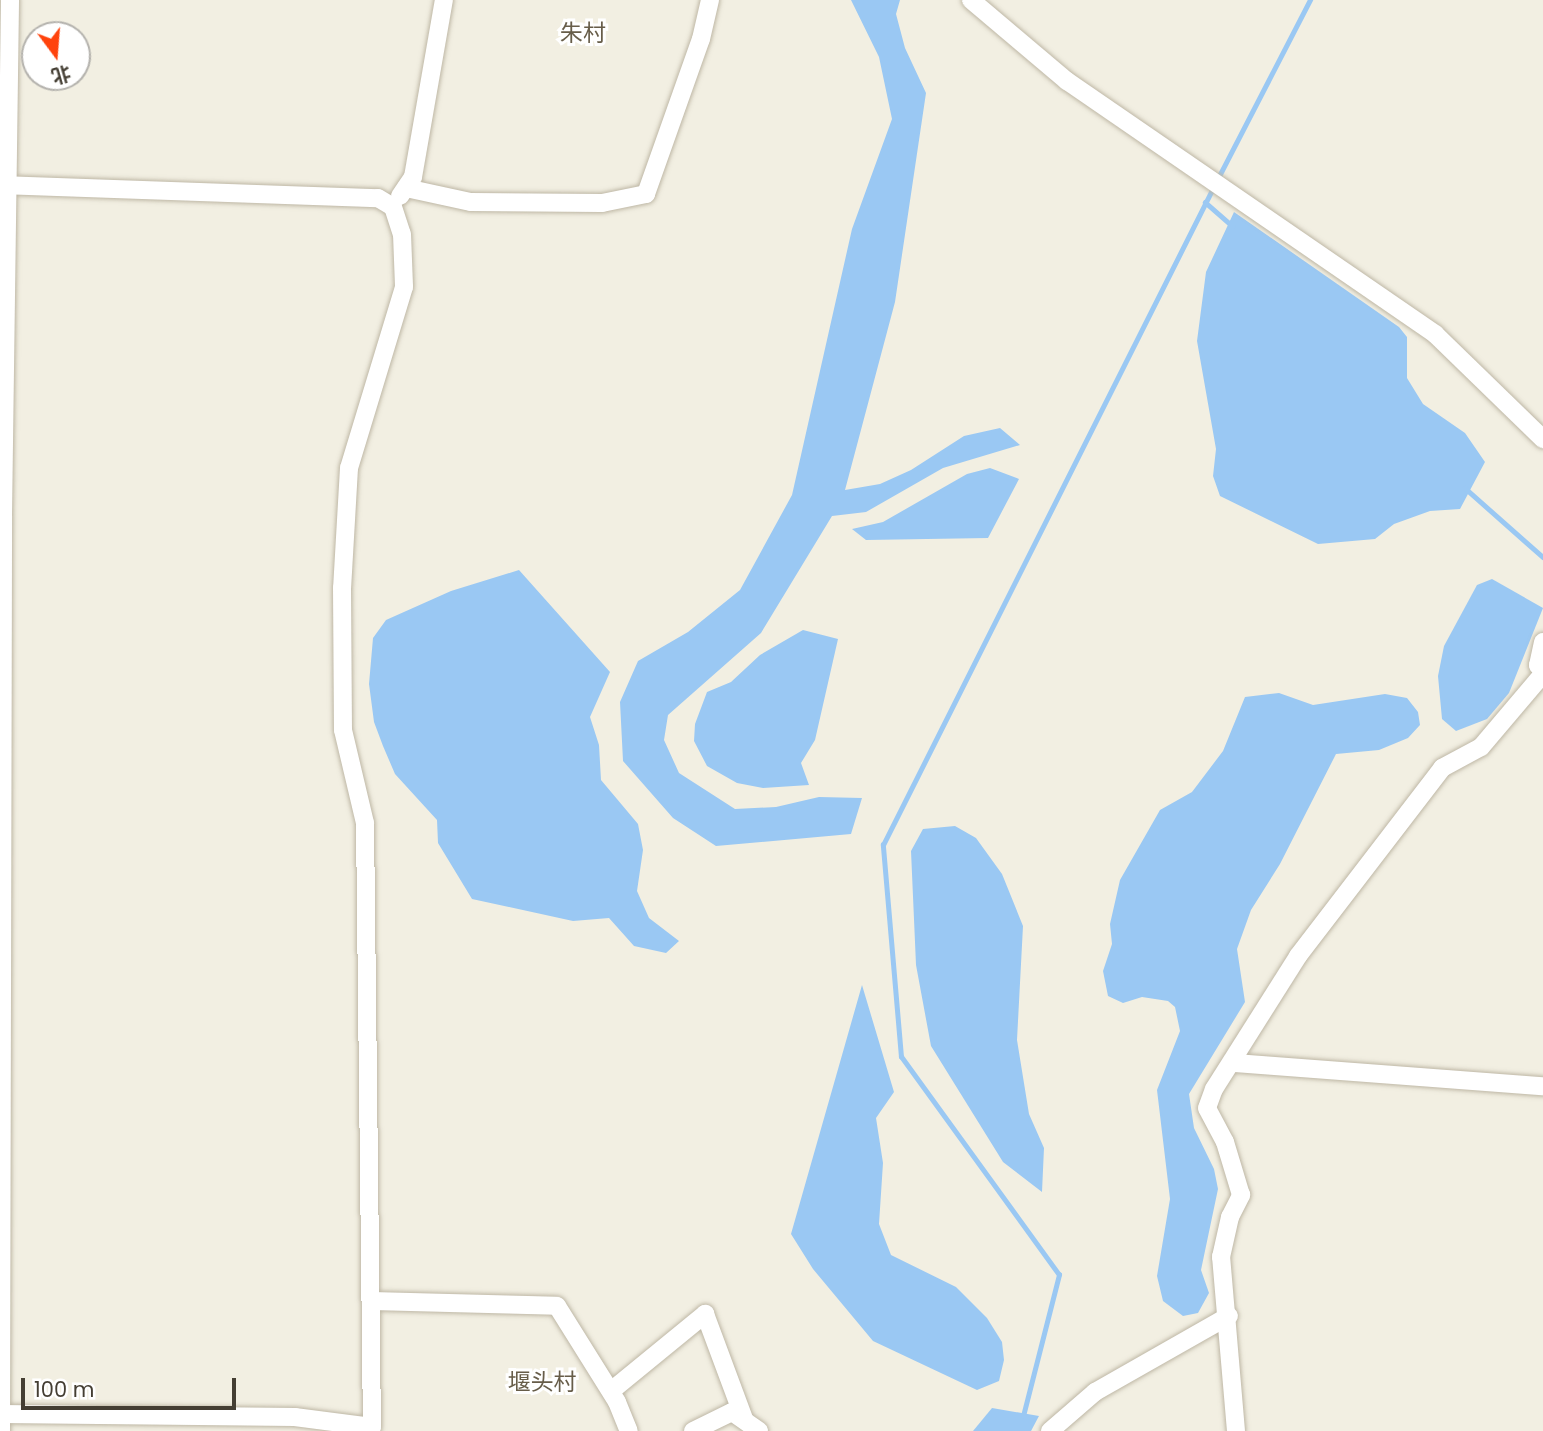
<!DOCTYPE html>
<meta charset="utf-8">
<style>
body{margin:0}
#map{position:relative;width:1543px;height:1431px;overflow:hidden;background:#f2efe2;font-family:Poppins,"Noto Sans SC",sans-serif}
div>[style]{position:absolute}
.water>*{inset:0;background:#9ac8f3}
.stream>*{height:4.5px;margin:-2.25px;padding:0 2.25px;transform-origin:2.25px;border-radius:2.25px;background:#9ac8f3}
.roads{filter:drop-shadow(0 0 2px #beb7a5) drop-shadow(0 0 2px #beb7a5)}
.minor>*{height:18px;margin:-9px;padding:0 9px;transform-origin:9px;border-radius:9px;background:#fff}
span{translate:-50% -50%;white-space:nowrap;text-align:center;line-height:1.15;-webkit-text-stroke:6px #fff;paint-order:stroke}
.quarter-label{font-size:23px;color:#675d49}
.north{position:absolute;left:21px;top:21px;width:70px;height:70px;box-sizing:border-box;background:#fff;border:2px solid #b4b2ad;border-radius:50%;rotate:164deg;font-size:19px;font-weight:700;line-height:28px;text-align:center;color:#443e33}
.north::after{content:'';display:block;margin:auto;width:24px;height:32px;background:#ff430c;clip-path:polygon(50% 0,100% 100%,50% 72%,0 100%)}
.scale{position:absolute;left:21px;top:1378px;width:215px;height:32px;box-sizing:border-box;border:4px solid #443e33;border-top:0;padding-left:9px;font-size:21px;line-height:24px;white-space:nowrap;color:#443e33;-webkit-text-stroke:5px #fff;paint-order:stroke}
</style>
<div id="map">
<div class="water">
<div style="clip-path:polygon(851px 0,900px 0,896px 14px,905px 48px,926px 93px,895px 302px,845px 490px,880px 484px,911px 470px,964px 436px,1000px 428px,1020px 445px,943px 468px,866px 512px,832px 516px,761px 633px,668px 715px,664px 740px,679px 773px,735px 809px,776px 807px,819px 797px,862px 798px,851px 834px,716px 846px,673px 818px,623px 761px,620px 702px,638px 661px,688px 632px,740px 590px,792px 495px,852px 229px,892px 119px,879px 57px)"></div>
<div style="clip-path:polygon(1234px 212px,1399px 327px,1407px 337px,1407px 378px,1423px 404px,1465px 433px,1485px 462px,1460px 509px,1430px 511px,1394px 524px,1375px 539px,1318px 544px,1220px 496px,1213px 476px,1216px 449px,1197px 341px,1206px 272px)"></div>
<div style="clip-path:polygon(990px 468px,1019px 479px,988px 538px,866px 540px,852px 529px,883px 522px,967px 474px)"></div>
<div style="clip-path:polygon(519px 570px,610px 672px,590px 717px,599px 745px,601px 780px,638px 824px,643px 850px,637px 891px,649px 918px,679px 941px,666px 953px,634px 946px,609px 918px,573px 921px,472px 899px,438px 843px,437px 820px,395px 774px,383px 746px,374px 722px,369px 684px,373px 638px,386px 620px,451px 591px)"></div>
<div style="clip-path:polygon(1492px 579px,1543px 608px,1509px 693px,1487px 719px,1456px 731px,1442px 719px,1438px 676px,1444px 646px,1477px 585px)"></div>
<div style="clip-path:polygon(803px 630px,838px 639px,815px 740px,801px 763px,809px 785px,763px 788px,737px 783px,707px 766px,694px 741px,695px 724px,707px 692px,731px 682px,760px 655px)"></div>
<div style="clip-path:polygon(1279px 693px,1313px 705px,1385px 694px,1407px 698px,1418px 712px,1420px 725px,1408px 738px,1379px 750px,1336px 754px,1280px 864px,1251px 910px,1237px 949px,1245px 1002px,1189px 1094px,1194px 1128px,1214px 1169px,1218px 1189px,1201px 1270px,1209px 1293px,1198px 1313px,1183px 1316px,1163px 1301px,1157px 1276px,1170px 1199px,1157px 1090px,1180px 1031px,1175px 1007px,1168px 1001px,1142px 997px,1123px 1003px,1108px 996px,1103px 971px,1112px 944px,1110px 924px,1120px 880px,1160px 810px,1192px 792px,1223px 751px,1245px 697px)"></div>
<div style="clip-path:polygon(955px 826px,976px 838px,1002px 874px,1023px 926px,1017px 1040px,1029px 1114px,1044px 1148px,1042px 1192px,1003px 1162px,931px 1046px,916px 965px,911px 851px,923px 829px)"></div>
<div style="clip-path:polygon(862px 985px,894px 1092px,876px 1118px,883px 1163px,879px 1224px,891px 1255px,956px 1287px,987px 1318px,1002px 1342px,1004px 1360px,999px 1381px,977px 1390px,873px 1341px,813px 1269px,791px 1234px)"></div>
<div style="clip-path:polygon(992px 1408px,1039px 1416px,1031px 1431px,973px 1431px)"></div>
</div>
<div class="stream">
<div style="left:1217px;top:180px;width:203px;rotate:-62.7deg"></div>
<div style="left:1205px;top:202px;width:37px;rotate:41deg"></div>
<div style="left:1465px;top:488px;width:104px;rotate:41.5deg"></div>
<div style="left:1023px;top:1416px;width:146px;rotate:-75.7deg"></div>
<div style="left:1059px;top:1275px;width:269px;rotate:-125.9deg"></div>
<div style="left:901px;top:1057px;width:213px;rotate:-94.9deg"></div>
<div style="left:883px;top:845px;width:735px;rotate:-63.33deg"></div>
</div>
<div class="roads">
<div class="minor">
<div style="left:971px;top:0;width:126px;rotate:40.2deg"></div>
<div style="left:1067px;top:81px;width:447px;rotate:34.5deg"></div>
<div style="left:1435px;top:334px;width:151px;rotate:44.2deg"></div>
<div style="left:0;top:185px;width:378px;rotate:2deg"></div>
<div style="left:378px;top:198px;width:17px;rotate:31deg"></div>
<div style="left:393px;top:207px;width:28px;rotate:72deg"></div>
<div style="left:402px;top:234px;width:53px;rotate:87.8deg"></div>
<div style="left:404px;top:287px;width:189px;rotate:106.9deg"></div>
<div style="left:349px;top:468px;width:120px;rotate:93.3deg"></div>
<div style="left:342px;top:588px;width:142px;rotate:89.6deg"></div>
<div style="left:343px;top:730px;width:96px;rotate:76.7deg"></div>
<div style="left:365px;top:823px;width:604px;rotate:89.34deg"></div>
<div style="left:372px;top:1427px;width:78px;rotate:-172.6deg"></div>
<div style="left:295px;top:1417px;width:294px;rotate:-179.4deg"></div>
<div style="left:406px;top:188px;width:66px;rotate:12.2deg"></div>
<div style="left:471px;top:202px;width:131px;rotate:0.4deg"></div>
<div style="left:602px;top:203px;width:45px;rotate:-11.6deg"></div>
<div style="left:646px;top:194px;width:164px;rotate:-70.5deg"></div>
<div style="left:701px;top:39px;width:40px;rotate:-77deg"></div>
<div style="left:400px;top:196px;width:23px;rotate:-56deg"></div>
<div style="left:413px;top:177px;width:180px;rotate:-80.1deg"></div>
<div style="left:1543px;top:642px;width:24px;rotate:102deg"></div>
<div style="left:1538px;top:665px;width:7px;rotate:45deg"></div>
<div style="left:1234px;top:1063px;width:310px;rotate:4.3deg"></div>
<div style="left:371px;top:1301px;width:186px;rotate:1.5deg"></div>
<div style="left:557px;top:1306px;width:113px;rotate:58deg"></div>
<div style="left:617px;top:1402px;width:31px;rotate:68deg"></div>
<div style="left:611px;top:1391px;width:122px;rotate:-39.3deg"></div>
<div style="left:705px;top:1314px;width:112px;rotate:69.6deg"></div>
<div style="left:1px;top:1431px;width:915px;rotate:-89.87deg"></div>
<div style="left:3px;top:516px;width:516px;rotate:-89.22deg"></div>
<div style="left:693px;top:1431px;width:43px;rotate:-26deg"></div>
<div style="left:732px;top:1412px;width:33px;rotate:35deg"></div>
<div style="left:1050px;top:1431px;width:60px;rotate:-40.9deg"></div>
<div style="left:1095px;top:1392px;width:154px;rotate:-29.6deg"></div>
<div style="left:1236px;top:1431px;width:175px;rotate:-94.9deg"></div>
<div style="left:1221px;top:1257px;width:41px;rotate:-77.3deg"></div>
<div style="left:1230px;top:1217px;width:25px;rotate:-63deg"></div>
<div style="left:1241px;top:1195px;width:55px;rotate:-106.8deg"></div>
<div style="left:1225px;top:1142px;width:38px;rotate:-118deg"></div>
<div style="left:1207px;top:1108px;width:20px;rotate:-70deg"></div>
<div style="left:1214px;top:1089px;width:157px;rotate:-57.7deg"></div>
<div style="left:1298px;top:956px;width:237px;rotate:-52.5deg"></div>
<div style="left:1442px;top:768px;width:44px;rotate:-28.3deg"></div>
<div style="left:1481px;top:747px;width:96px;rotate:-49.7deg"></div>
</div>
</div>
<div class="quarter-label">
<span style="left:583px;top:33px">朱村</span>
<span style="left:542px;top:1382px">堰头村</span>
</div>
<div class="north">北</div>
<div class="scale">100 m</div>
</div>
